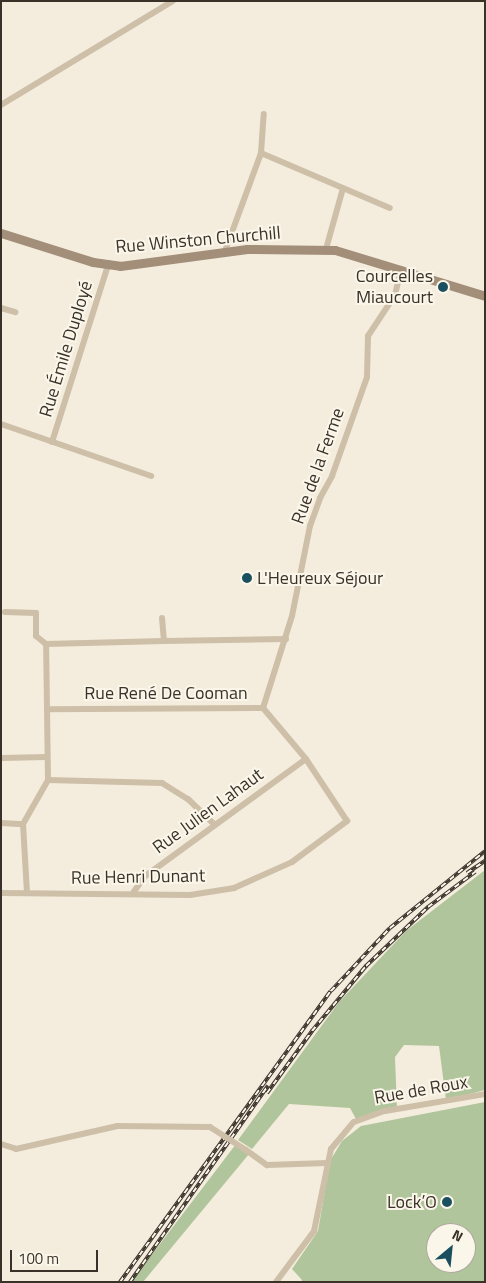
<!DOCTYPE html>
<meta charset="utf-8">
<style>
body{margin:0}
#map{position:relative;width:486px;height:1283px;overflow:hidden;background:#f4eddd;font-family:"Titillium Web",sans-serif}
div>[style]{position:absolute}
.green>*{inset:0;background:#b0c59c}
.minor>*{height:6px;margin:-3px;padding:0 3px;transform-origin:3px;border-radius:3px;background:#cebfa8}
.secondary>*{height:9px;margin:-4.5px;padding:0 4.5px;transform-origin:4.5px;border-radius:4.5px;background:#a28e79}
.rail>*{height:4px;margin-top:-2px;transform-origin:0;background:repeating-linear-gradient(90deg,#fbf6ea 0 5.5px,#3a3129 0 11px);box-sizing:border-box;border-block:1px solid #3a3129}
.minor-bridge>*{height:6px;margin:-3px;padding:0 3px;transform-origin:3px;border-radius:3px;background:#cebfa8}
.dots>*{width:14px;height:14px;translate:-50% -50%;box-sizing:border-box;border:2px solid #fbf6ea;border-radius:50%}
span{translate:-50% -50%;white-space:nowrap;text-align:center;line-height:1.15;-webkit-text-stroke:4px #fbf6ea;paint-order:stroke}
.street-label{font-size:18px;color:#3a3129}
.poi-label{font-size:18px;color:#3a3129}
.right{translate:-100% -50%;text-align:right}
.left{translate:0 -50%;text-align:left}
.frame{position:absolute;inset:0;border:2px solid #3a3129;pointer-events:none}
.north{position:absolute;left:426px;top:1223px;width:50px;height:50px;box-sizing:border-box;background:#fbf6ea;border:1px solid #aea79d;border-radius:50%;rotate:28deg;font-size:14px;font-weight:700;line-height:20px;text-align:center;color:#3a3129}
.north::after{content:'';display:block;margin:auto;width:18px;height:22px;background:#1a4f5f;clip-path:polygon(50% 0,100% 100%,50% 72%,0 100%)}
.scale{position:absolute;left:10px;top:1250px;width:88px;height:22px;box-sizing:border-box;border:2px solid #3a3129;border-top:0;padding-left:6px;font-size:15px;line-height:18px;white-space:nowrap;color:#3a3129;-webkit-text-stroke:4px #fbf6ea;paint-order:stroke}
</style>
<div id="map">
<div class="green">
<div style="clip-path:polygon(485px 870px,485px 1090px,446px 1100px,439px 1046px,404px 1045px,395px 1057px,397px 1109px,356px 1119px,350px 1108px,289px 1104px,252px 1149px,238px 1140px,339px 1002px,406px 931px)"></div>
<div style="clip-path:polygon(evenodd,485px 1102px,485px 1282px,301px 1282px,302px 1280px,292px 1269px,318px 1231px,330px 1161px,342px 1141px,361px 1126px,485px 1102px,436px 1233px,466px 1233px,466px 1263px,436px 1263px,436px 1233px)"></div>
<div style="clip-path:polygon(236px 1144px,249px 1154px,143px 1282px,131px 1282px)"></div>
</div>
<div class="minor">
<div style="left:1px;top:105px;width:201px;rotate:-31.2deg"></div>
<div style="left:261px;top:153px;width:140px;rotate:23.1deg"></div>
<div style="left:326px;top:249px;width:63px;rotate:-74.4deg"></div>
<div style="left:225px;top:251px;width:104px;rotate:-69.8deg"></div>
<div style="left:261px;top:153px;width:39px;rotate:-86deg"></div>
<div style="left:1px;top:308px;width:15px;rotate:16deg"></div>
<div style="left:1px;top:424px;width:159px;rotate:19.1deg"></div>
<div style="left:52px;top:442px;width:186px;rotate:-72.4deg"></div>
<div style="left:5px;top:612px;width:31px;rotate:2deg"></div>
<div style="left:36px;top:613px;width:23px;rotate:90deg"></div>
<div style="left:36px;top:636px;width:13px;rotate:39deg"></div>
<div style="left:164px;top:641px;width:122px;rotate:-0.9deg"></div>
<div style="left:46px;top:644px;width:118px;rotate:-1.5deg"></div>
<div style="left:164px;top:641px;width:23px;rotate:-95deg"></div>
<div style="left:263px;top:708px;width:96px;rotate:-72.5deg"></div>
<div style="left:292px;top:616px;width:92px;rotate:-78.7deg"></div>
<div style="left:310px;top:526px;width:30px;rotate:-70deg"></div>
<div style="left:320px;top:498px;width:25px;rotate:-61deg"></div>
<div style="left:332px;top:476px;width:105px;rotate:-70.5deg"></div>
<div style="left:367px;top:377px;width:41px;rotate:-88.6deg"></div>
<div style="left:368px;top:336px;width:49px;rotate:-56.6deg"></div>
<div style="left:395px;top:295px;width:27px;rotate:-77deg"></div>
<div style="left:1px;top:758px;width:46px;rotate:-1.2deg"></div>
<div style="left:48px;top:780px;width:114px;rotate:1.5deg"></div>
<div style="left:162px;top:783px;width:31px;rotate:32deg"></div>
<div style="left:188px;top:799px;width:36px;rotate:44deg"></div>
<div style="left:1px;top:823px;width:22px;rotate:3deg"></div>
<div style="left:1px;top:893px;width:189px;rotate:0.6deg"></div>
<div style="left:190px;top:895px;width:45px;rotate:-9deg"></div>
<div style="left:234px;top:888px;width:64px;rotate:-24.1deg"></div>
<div style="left:292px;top:862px;width:69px;rotate:-36.7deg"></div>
<div style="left:347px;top:821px;width:74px;rotate:-123.5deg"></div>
<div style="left:306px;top:759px;width:67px;rotate:-130.1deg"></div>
<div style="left:263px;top:708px;width:216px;rotate:179.7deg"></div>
<div style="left:27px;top:893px;width:69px;rotate:-93.3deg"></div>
<div style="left:23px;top:824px;width:51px;rotate:-60.4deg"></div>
<div style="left:48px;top:780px;width:136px;rotate:-90.8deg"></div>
<div style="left:133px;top:893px;width:19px;rotate:-55deg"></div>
<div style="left:144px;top:877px;width:200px;rotate:-36.1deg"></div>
<div style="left:1px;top:1144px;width:16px;rotate:18deg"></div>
<div style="left:16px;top:1149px;width:104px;rotate:-12.8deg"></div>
<div style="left:117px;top:1126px;width:93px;rotate:0.6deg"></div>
<div style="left:246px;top:1150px;width:26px;rotate:36deg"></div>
<div style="left:267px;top:1165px;width:60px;rotate:-1.9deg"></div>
<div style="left:276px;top:1282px;width:64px;rotate:-53.3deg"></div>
<div style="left:314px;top:1231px;width:84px;rotate:-78.3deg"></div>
<div style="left:331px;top:1149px;width:35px;rotate:-50deg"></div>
<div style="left:354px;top:1122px;width:33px;rotate:-20deg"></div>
<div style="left:385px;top:1111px;width:101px;rotate:-9.6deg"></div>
</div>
<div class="secondary">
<div style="left:1px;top:233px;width:96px;rotate:17.5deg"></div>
<div style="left:93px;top:262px;width:27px;rotate:8deg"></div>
<div style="left:120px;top:266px;width:128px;rotate:-7.6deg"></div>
<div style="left:247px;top:249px;width:88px;rotate:0.7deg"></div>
<div style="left:335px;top:250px;width:157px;rotate:17deg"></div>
</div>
<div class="rail">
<div style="left:467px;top:873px;width:22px;rotate:-34deg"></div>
<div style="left:267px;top:1093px;width:77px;rotate:-54deg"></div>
<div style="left:312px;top:1031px;width:85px;rotate:-50.3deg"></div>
<div style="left:366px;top:966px;width:86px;rotate:-43.6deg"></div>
<div style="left:428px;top:907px;width:59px;rotate:-36.7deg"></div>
<div style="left:120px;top:1282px;width:359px;rotate:-54.1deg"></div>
<div style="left:331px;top:991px;width:86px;rotate:-46.9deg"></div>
<div style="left:390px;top:928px;width:122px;rotate:-39deg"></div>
<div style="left:130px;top:1282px;width:240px;rotate:-54.9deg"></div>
</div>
<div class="minor-bridge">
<div style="left:210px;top:1127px;width:43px;rotate:32.6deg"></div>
</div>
<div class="dots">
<div style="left:443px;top:287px;background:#1a4f5f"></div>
<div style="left:247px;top:578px;background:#1a4f5f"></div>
<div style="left:447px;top:1202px;background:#1a4f5f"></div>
</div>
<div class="street-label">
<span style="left:198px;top:240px;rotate:-5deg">Rue Winston Churchill</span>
<span style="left:66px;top:349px;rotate:-73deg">Rue Émile Duployé</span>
<span style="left:318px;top:466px;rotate:-70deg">Rue de la Ferme</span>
<span style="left:166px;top:693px">Rue René De Cooman</span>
<span style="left:208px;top:811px;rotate:-36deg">Rue Julien Lahaut</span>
<span style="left:138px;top:877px;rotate:-1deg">Rue Henri Dunant</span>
<span style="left:421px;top:1090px;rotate:-10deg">Rue de Roux</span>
</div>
<div class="poi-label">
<span class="right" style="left:433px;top:287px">Courcelles<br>Miaucourt</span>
<span class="left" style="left:257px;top:578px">L'Heureux Séjour</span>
<span class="right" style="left:437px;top:1202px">Lock’O</span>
</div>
<div class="frame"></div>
<div class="north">N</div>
<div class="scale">100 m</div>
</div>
